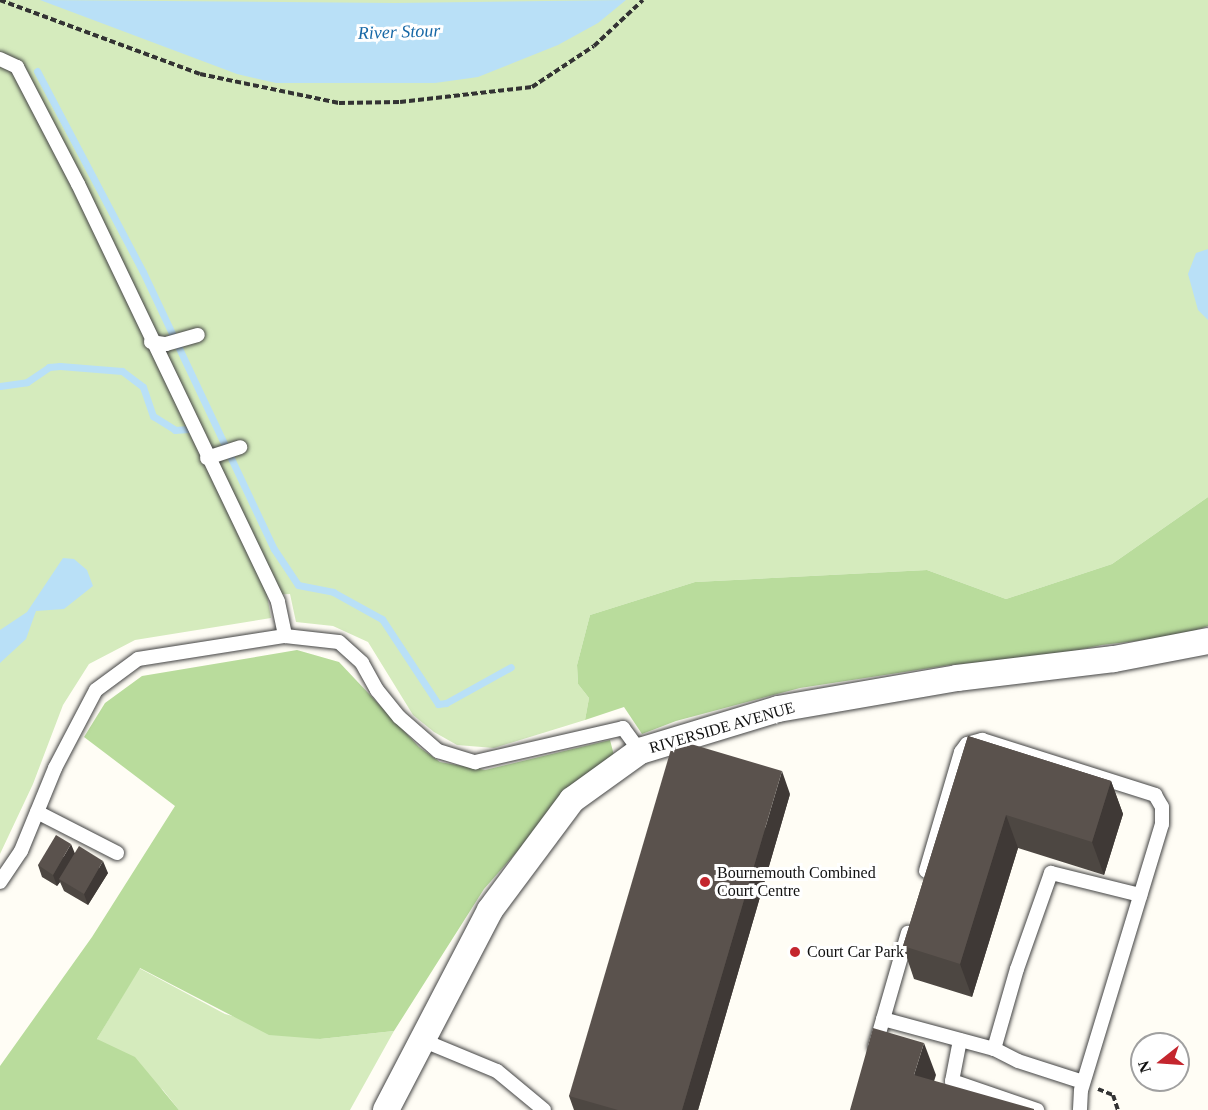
<!DOCTYPE html>
<style>
body{margin:0}
#map{position:relative;width:1208px;height:1110px;overflow:hidden;background:#fffdf5;font-family:"Times New Roman",serif}
div>[style]{position:absolute}
.green>*{inset:0;background:#d5ebbd}
.forest>*{inset:0;background:#b9dc9c}
.water>*{inset:0;background:#b9e0f7}
.stream>*{height:7px;margin:-3.5px;padding:0 3.5px;transform-origin:3.5px;border-radius:3.5px;background:#b9e0f7}
.path>*{height:4px;margin-top:-2px;transform-origin:0;background:repeating-linear-gradient(90deg,#333 0 6px,transparent 0 9px)}
.roads{filter:drop-shadow(0 0 2px #444) drop-shadow(0 0 2px #444)}
.service>*{height:14px;margin:-7px;padding:0 7px;transform-origin:7px;border-radius:7px;background:#fff}
.minor>*{height:26px;margin:-13px;padding:0 13px;transform-origin:13px;border-radius:13px;background:#fff}
.wall>*{inset:0;background:#4d4742}
.shaded-wall>*{inset:0;background:#3f3936}
.building>*{inset:0;background:#5a524d}
.dots>*{width:16px;height:16px;translate:-50% -50%;box-sizing:border-box;border:3px solid #fff;border-radius:50%}
span{translate:-50% -50%;white-space:nowrap;text-align:center;line-height:1.15;-webkit-text-stroke:6px #fff;paint-order:stroke}
.street-label{font-size:16px;color:#111}
.poi-label{font-size:16px;color:#111}
.left{translate:0 -50%;text-align:left}
.water-label{font-size:18px;color:#1768a6;font-style:italic}
.north{position:absolute;left:1130px;top:1032px;width:60px;height:60px;box-sizing:border-box;background:#fff;border:2px solid #a0a0a0;border-radius:50%;rotate:253deg;font-size:16px;font-weight:700;line-height:24px;text-align:center;color:#111}
.north::after{content:'';display:block;margin:auto;width:21px;height:27px;background:#c4262e;clip-path:polygon(50% 0,100% 100%,50% 72%,0 100%)}
</style>
<div id="map">
<div class="green">
<div style="clip-path:polygon(0 0,1208px 0,1208px 497px,1112px 564px,1006px 599px,927px 570px,695px 582px,590px 615px,577px 665px,578px 684px,589px 698px,585px 720px,494px 748px,457px 745px,434px 732px,413px 715px,368px 642px,333px 626px,296px 622px,290px 594px,267px 595px,271px 618px,135px 640px,89px 664px,63px 705px,33px 784px,0 854px)"></div>
<div style="clip-path:polygon(139px 968px,225px 1014px,320px 1039px,394px 1031px,350px 1110px,179px 1110px,163px 1090px,97px 1039px)"></div>
</div>
<div class="forest">
<div style="clip-path:polygon(1208px 497px,1208px 626px,1179px 636px,1102px 645px,1045px 657px,950px 665px,800px 688px,676px 721px,642px 734px,624px 707px,585px 720px,589px 698px,578px 684px,577px 665px,590px 615px,695px 582px,927px 570px,1006px 599px,1112px 564px)"></div>
<div style="clip-path:polygon(297px 650px,339px 662px,419px 747px,440px 762px,485px 770px,610px 740px,615px 759px,567px 795px,484px 889px,394px 1031px,320px 1039px,269px 1035px,140px 968px,97px 1039px,135px 1057px,179px 1110px,0 1110px,0 1066px,92px 937px,175px 806px,84px 737px,105px 703px,142px 676px)"></div>
</div>
<div class="water">
<div style="clip-path:polygon(40px 0,395px 3px,626px 0,598px 23px,558px 45px,478px 77px,435px 83px,276px 83px,237px 74px)"></div>
<div style="clip-path:polygon(1208px 249px,1208px 320px,1198px 310px,1188px 274px,1196px 253px)"></div>
<div style="clip-path:polygon(63px 558px,74px 559px,87px 570px,93px 586px,64px 609px,36px 611px,26px 639px,0 663px,0 630px,27px 612px)"></div>
</div>
<div class="stream">
<div style="left:37px;top:71px;width:227px;rotate:62.2deg"></div>
<div style="left:143px;top:272px;width:306px;rotate:64.7deg"></div>
<div style="left:274px;top:549px;width:43px;rotate:56.3deg"></div>
<div style="left:298px;top:585px;width:36px;rotate:11deg"></div>
<div style="left:333px;top:592px;width:56px;rotate:28.9deg"></div>
<div style="left:382px;top:619px;width:102px;rotate:56.6deg"></div>
<div style="left:438px;top:704px;width:8px;rotate:-7deg"></div>
<div style="left:446px;top:703px;width:74px;rotate:-29deg"></div>
<div style="left:0;top:386px;width:27px;rotate:-8deg"></div>
<div style="left:27px;top:382px;width:27px;rotate:-34deg"></div>
<div style="left:49px;top:367px;width:11px;rotate:-5deg"></div>
<div style="left:60px;top:366px;width:62px;rotate:4.6deg"></div>
<div style="left:122px;top:371px;width:26px;rotate:37deg"></div>
<div style="left:143px;top:387px;width:31px;rotate:71deg"></div>
<div style="left:153px;top:416px;width:26px;rotate:32deg"></div>
<div style="left:175px;top:430px;width:13px;rotate:-4deg"></div>
</div>
<div class="path">
<div style="left:0;top:0;width:213px;rotate:20.3deg"></div>
<div style="left:200px;top:74px;width:142px;rotate:11.8deg"></div>
<div style="left:339px;top:103px;width:61px;rotate:-0.9deg"></div>
<div style="left:400px;top:102px;width:133px;rotate:-6.5deg"></div>
<div style="left:532px;top:87px;width:74px;rotate:-33.5deg"></div>
<div style="left:594px;top:46px;width:67px;rotate:-43.2deg"></div>
<div style="left:1098px;top:1089px;width:16px;rotate:22deg"></div>
<div style="left:1113px;top:1095px;width:16px;rotate:72deg"></div>
</div>
<div class="roads">
<div class="service">
<div style="left:0;top:59px;width:19px;rotate:25deg"></div>
<div style="left:17px;top:67px;width:132px;rotate:62.5deg"></div>
<div style="left:78px;top:184px;width:463px;rotate:64.4deg"></div>
<div style="left:278px;top:602px;width:35px;rotate:78deg"></div>
<div style="left:151px;top:342px;width:15px;rotate:8deg"></div>
<div style="left:166px;top:344px;width:33px;rotate:-16deg"></div>
<div style="left:207px;top:458px;width:35px;rotate:-18deg"></div>
<div style="left:37px;top:812px;width:90px;rotate:27.1deg"></div>
<div style="left:926px;top:871px;width:124px;rotate:-73.6deg"></div>
<div style="left:961px;top:752px;width:10px;rotate:-53deg"></div>
<div style="left:967px;top:744px;width:16px;rotate:-15deg"></div>
<div style="left:982px;top:740px;width:182px;rotate:17.6deg"></div>
<div style="left:1155px;top:795px;width:14px;rotate:60deg"></div>
<div style="left:1162px;top:807px;width:17px;rotate:90deg"></div>
<div style="left:1162px;top:824px;width:278px;rotate:106.9deg"></div>
<div style="left:1081px;top:1090px;width:20px;rotate:93deg"></div>
<div style="left:0;top:882px;width:37px;rotate:-56deg"></div>
<div style="left:21px;top:851px;width:90px;rotate:-67.7deg"></div>
<div style="left:55px;top:768px;width:88px;rotate:-62.3deg"></div>
<div style="left:96px;top:690px;width:52px;rotate:-36.4deg"></div>
<div style="left:138px;top:659px;width:149px;rotate:-8.9deg"></div>
<div style="left:285px;top:636px;width:54px;rotate:6.3deg"></div>
<div style="left:339px;top:642px;width:31px;rotate:42deg"></div>
<div style="left:362px;top:663px;width:31px;rotate:61deg"></div>
<div style="left:377px;top:690px;width:35px;rotate:51deg"></div>
<div style="left:399px;top:717px;width:52px;rotate:41.1deg"></div>
<div style="left:438px;top:751px;width:39px;rotate:17deg"></div>
<div style="left:475px;top:762px;width:152px;rotate:-12.9deg"></div>
<div style="left:623px;top:728px;width:29px;rotate:54deg"></div>
<div style="left:883px;top:1019px;width:115px;rotate:15.1deg"></div>
<div style="left:422px;top:1040px;width:81px;rotate:22.5deg"></div>
<div style="left:497px;top:1071px;width:61px;rotate:39.7deg"></div>
<div style="left:960px;top:1040px;width:42px;rotate:101deg"></div>
<div style="left:952px;top:1081px;width:90px;rotate:18.8deg"></div>
<div style="left:875px;top:1047px;width:119px;rotate:-73.9deg"></div>
<div style="left:1083px;top:1082px;width:68px;rotate:-162.1deg"></div>
<div style="left:1018px;top:1061px;width:27px;rotate:-153deg"></div>
<div style="left:994px;top:1049px;width:83px;rotate:-74deg"></div>
<div style="left:1017px;top:969px;width:102px;rotate:-70.5deg"></div>
<div style="left:1051px;top:873px;width:92px;rotate:13.9deg"></div>
</div>
<div class="minor">
<div style="left:386px;top:1110px;width:225px;rotate:-62.5deg"></div>
<div style="left:490px;top:910px;width:137px;rotate:-53.3deg"></div>
<div style="left:572px;top:800px;width:84px;rotate:-35.8deg"></div>
<div style="left:640px;top:751px;width:144px;rotate:-16.9deg"></div>
<div style="left:778px;top:709px;width:182px;rotate:-9.8deg"></div>
<div style="left:957px;top:678px;width:158px;rotate:-6.9deg"></div>
<div style="left:1114px;top:659px;width:96px;rotate:-10.8deg"></div>
</div>
</div>
<div class="wall">
<div style="clip-path:polygon(968px 736px,1111px 781px,1123px 814px,1104px 875px,1018px 848px,972px 997px,914px 979px,903px 946px)"></div>
<div style="clip-path:polygon(790px 794px,698px 1110px,574px 1110px,569px 1096px)"></div>
<div style="clip-path:polygon(75px 853px,108px 873px,88px 905px,64px 891px,60px 882px,57px 886px,42px 877px,38px 865px)"></div>
</div>
<div class="shaded-wall">
<div style="clip-path:polygon(782px 771px,790px 794px,698px 1110px,682px 1110px)"></div>
<div style="clip-path:polygon(1111px 781px,1123px 814px,1104px 875px,1092px 842px)"></div>
<div style="clip-path:polygon(1006px 815px,1018px 848px,972px 997px,960px 964px)"></div>
<div style="clip-path:polygon(71px 844px,76px 856px,59px 879px,60px 882px,57px 886px,53px 875px)"></div>
<div style="clip-path:polygon(103px 861px,108px 873px,88px 905px,84px 894px)"></div>
<div style="clip-path:polygon(924px 1043px,936px 1075px,926px 1107px,914px 1075px)"></div>
</div>
<div class="building">
<div style="clip-path:polygon(968px 736px,1111px 781px,1092px 842px,1006px 815px,960px 964px,903px 946px)"></div>
<div style="clip-path:polygon(674px 739px,782px 771px,682px 1110px,618px 1110px,569px 1096px)"></div>
<div style="clip-path:polygon(56px 835px,71px 844px,53px 875px,38px 865px)"></div>
<div style="clip-path:polygon(79px 846px,103px 861px,84px 894px,59px 879px)"></div>
<div style="clip-path:polygon(873px 1028px,924px 1043px,914px 1075px,1034px 1109px,1034px 1110px,850px 1110px)"></div>
</div>
<div class="dots">
<div style="left:705px;top:882px;background:#c4262e"></div>
<div style="left:795px;top:952px;background:#c4262e"></div>
</div>
<div class="street-label">
<span style="left:722px;top:728px;rotate:-16deg">RIVERSIDE AVENUE</span>
</div>
<div class="poi-label">
<span class="left" style="left:717px;top:882px">Bournemouth Combined<br>Court Centre</span>
<span class="left" style="left:807px;top:952px">Court Car Park</span>
</div>
<div class="water-label">
<span style="left:399px;top:32px;rotate:-2deg">River Stour</span>
</div>
<div class="north">N</div>
</div>
